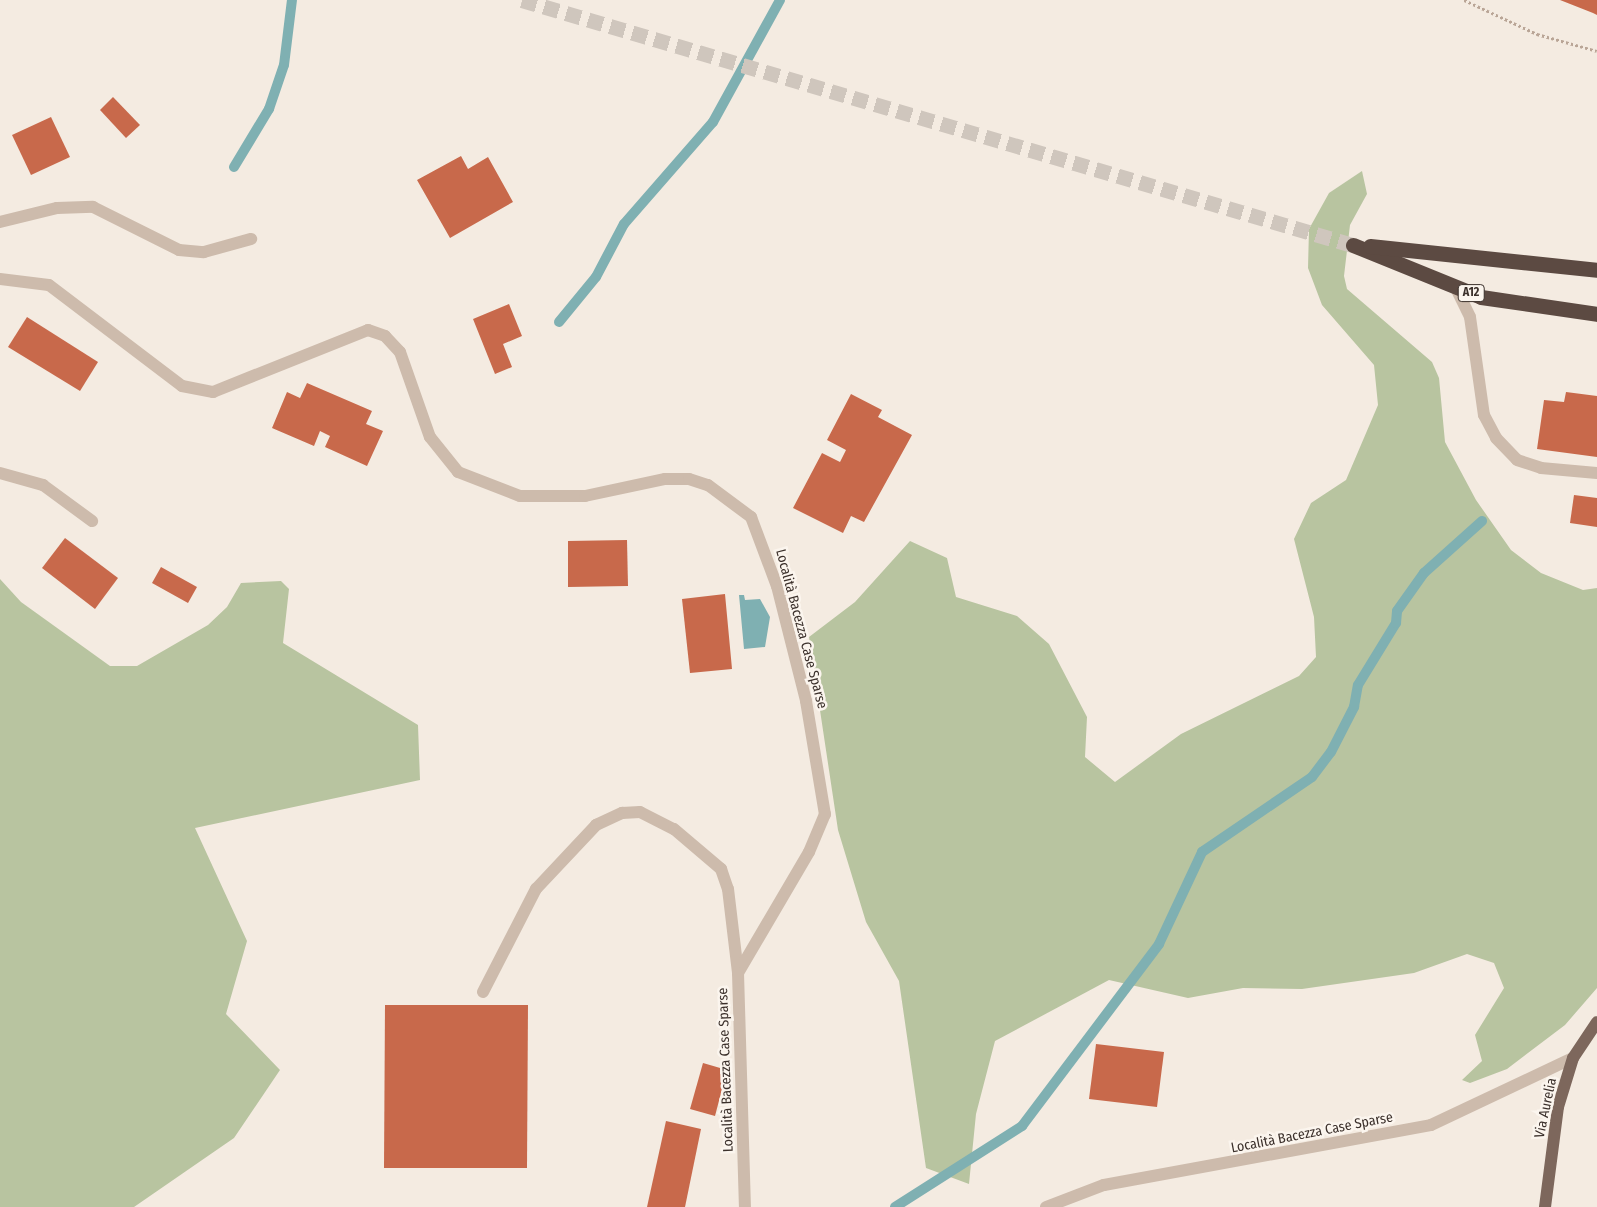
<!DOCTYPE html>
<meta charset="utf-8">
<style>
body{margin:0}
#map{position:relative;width:1597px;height:1207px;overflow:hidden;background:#f4ebe1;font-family:"Fira Sans Condensed",sans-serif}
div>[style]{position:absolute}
.green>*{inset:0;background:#b8c4a0}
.water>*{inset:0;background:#7fb0b2}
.stream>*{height:10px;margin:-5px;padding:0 5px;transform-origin:5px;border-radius:5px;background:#7fb0b2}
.building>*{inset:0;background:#c8694b}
.highway-tunnel>*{height:15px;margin-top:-7.5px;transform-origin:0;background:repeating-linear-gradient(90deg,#cfc6bd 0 15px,transparent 0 23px)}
.path>*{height:3px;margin-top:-1.5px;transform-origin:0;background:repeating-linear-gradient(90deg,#b9a596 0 2.5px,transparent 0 5px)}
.lane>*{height:12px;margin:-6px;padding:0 6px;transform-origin:6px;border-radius:6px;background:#cdbbac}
.street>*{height:12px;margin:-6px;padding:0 6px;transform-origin:6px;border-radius:6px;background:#cdbbac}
.primary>*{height:12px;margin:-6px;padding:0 6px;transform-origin:6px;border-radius:6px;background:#7d675c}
.highway>*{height:15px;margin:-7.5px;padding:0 7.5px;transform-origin:7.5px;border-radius:7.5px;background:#5c4a42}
span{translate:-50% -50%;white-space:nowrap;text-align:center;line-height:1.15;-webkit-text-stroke:5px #fbf5ee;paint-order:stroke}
.shield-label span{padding:1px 4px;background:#fbf5ee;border:1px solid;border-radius:4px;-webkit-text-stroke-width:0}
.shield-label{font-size:12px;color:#3b302b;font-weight:700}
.street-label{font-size:14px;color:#3b302b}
</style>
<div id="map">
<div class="green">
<div style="clip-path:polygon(1362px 171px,1367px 194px,1350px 225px,1344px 276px,1347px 289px,1432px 362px,1439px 378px,1445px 442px,1476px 500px,1511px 550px,1541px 573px,1583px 590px,1597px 588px,1597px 988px,1565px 1025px,1507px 1069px,1470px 1083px,1462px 1080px,1482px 1061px,1475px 1035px,1504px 988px,1494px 963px,1467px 954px,1414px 973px,1302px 989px,1243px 988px,1188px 998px,1109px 980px,995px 1041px,976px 1114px,969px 1184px,926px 1168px,899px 981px,866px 922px,838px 830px,809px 637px,855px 602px,910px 541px,947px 558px,956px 597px,1017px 616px,1049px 644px,1087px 717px,1085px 757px,1115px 782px,1181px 734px,1299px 676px,1316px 657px,1314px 617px,1294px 539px,1311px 503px,1346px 480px,1378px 405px,1374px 365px,1322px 305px,1308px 268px,1309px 229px,1329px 193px)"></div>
<div style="clip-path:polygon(0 579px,21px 602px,110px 666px,137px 666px,208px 625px,227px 607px,241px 583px,281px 581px,289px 589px,283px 643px,418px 725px,420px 780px,195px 828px,247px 941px,226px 1014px,280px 1070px,234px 1138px,134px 1207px,0 1207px)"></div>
</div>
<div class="water">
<div style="clip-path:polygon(739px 595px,744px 595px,745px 600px,760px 599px,770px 617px,765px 647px,744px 649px)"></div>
</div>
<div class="stream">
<div style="left:234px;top:167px;width:68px;rotate:-58.9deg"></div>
<div style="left:269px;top:109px;width:46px;rotate:-71.2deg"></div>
<div style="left:284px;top:65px;width:65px;rotate:-83deg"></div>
<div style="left:559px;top:322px;width:58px;rotate:-50.6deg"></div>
<div style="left:596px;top:277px;width:60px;rotate:-62.2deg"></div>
<div style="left:624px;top:224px;width:135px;rotate:-48.9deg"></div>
<div style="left:713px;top:122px;width:139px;rotate:-61.2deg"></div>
<div style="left:895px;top:1207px;width:151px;rotate:-32.5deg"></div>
<div style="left:1022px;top:1126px;width:228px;rotate:-53deg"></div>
<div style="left:1159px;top:944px;width:102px;rotate:-64.9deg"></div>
<div style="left:1202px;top:852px;width:133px;rotate:-34.3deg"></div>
<div style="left:1312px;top:777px;width:31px;rotate:-53deg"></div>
<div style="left:1331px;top:752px;width:51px;rotate:-62.9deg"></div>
<div style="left:1354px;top:707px;width:22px;rotate:-80deg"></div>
<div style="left:1358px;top:685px;width:73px;rotate:-58.5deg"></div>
<div style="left:1396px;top:623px;width:12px;rotate:-85deg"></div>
<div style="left:1397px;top:611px;width:47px;rotate:-54.6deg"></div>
<div style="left:1424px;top:573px;width:78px;rotate:-41.9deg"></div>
</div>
<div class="building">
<div style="clip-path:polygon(1560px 0,1597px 0,1597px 15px,1593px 13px)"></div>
<div style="clip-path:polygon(113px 97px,140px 125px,126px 138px,100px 110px)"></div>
<div style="clip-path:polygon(51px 117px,70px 157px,31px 175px,12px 135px)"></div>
<div style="clip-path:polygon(461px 156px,468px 169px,488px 157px,513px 202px,450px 238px,417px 180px)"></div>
<div style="clip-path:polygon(509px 304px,522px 336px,503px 344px,512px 367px,495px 374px,473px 319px)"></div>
<div style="clip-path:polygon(27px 317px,98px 362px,80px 391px,8px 347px)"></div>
<div style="clip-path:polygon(307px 383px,372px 411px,366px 424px,383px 431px,367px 466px,325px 447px,330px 436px,320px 431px,314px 446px,272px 428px,287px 392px,300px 398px)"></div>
<div style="clip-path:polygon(1566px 392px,1597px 396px,1597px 457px,1537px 449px,1544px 400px,1564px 402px)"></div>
<div style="clip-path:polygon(851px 394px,882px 410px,878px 417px,912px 435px,864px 522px,851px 516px,843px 533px,793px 508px,822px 453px,840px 462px,846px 450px,827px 440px)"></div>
<div style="clip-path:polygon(1574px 495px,1597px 498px,1597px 527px,1570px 523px)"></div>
<div style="clip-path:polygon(65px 538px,118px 578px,95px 609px,42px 568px)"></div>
<div style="clip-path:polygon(627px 540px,628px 586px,568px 587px,568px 541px)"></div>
<div style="clip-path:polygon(161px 567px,197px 587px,188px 603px,152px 583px)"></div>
<div style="clip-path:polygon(725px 594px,732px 669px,690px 673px,682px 599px)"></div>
<div style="clip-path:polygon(385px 1005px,528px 1005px,527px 1168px,384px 1168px)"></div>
<div style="clip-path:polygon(1096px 1044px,1164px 1052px,1157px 1107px,1089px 1099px)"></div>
<div style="clip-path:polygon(703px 1063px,727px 1070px,715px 1116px,690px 1109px)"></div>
<div style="clip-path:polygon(666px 1121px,701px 1129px,685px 1207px,647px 1207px)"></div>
</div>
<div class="highway-tunnel">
<div style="left:522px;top:0;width:866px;rotate:16.43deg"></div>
</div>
<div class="path">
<div style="left:1464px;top:0;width:81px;rotate:25deg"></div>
<div style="left:1537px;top:34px;width:62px;rotate:15.8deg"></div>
</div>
<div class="lane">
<div style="left:1455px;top:286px;width:34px;rotate:64deg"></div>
<div style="left:1470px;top:317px;width:99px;rotate:81.9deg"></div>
<div style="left:1484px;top:415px;width:26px;rotate:62deg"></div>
<div style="left:1496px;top:438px;width:30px;rotate:46deg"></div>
<div style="left:1517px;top:460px;width:25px;rotate:18deg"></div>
<div style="left:1541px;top:468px;width:56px;rotate:5.1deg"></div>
<div style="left:0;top:473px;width:45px;rotate:15.6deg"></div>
<div style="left:43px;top:485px;width:61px;rotate:36.3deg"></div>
<div style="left:483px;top:992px;width:116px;rotate:-62.8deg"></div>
<div style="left:536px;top:889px;width:88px;rotate:-46.8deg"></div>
<div style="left:596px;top:825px;width:29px;rotate:-25deg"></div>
<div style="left:622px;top:813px;width:18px;rotate:-3deg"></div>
<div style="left:640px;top:812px;width:38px;rotate:27deg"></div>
<div style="left:674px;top:829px;width:62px;rotate:40.4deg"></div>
<div style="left:721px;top:869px;width:21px;rotate:71deg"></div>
<div style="left:728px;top:889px;width:85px;rotate:83.2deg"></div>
</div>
<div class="street">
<div style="left:0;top:222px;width:59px;rotate:-13.8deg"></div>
<div style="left:57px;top:208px;width:36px;rotate:-2deg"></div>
<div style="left:93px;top:207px;width:96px;rotate:26.6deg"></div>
<div style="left:179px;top:250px;width:25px;rotate:5deg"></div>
<div style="left:204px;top:252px;width:49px;rotate:-15.5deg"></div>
<div style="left:0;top:279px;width:49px;rotate:7deg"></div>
<div style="left:49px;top:285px;width:167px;rotate:37.2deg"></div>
<div style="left:182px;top:386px;width:32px;rotate:11deg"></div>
<div style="left:213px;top:392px;width:167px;rotate:-21.8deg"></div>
<div style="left:368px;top:330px;width:18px;rotate:19deg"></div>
<div style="left:385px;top:336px;width:22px;rotate:47deg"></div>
<div style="left:400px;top:352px;width:90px;rotate:70.6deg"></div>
<div style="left:430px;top:437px;width:45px;rotate:51.3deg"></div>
<div style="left:458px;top:472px;width:66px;rotate:21.2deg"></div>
<div style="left:520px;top:496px;width:65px"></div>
<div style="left:585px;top:496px;width:82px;rotate:-12deg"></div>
<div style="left:665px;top:479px;width:24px"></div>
<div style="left:689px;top:479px;width:20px;rotate:18deg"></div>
<div style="left:708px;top:485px;width:54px;rotate:36.7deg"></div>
<div style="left:751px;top:517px;width:74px;rotate:69.4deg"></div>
<div style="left:777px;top:586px;width:119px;rotate:75.8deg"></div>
<div style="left:806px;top:701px;width:115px;rotate:80.5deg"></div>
<div style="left:825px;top:814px;width:41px;rotate:112.8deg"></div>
<div style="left:809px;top:852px;width:140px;rotate:120.4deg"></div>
<div style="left:738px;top:973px;width:234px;rotate:88.3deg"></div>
<div style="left:1046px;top:1207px;width:62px;rotate:-20.8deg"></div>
<div style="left:1104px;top:1185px;width:332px;rotate:-10.4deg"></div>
<div style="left:1431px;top:1125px;width:157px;rotate:-25.3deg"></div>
</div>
<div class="primary">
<div style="left:1545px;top:1207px;width:101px;rotate:-82.6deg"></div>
<div style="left:1558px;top:1107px;width:51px;rotate:-73deg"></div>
<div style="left:1573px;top:1058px;width:43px;rotate:-56.3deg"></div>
</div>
<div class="highway">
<div style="left:1353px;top:245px;width:138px;rotate:22.1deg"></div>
<div style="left:1481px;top:297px;width:117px;rotate:8.3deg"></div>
<div style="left:1370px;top:246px;width:228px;rotate:6deg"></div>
</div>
<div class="shield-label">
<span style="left:1471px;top:293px">A12</span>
</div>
<div class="street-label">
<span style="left:801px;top:629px;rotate:75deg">Località Bacezza Case Sparse</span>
<span style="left:726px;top:1070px;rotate:-92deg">Località Bacezza Case Sparse</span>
<span style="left:1546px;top:1108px;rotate:-78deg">Via Aurelia</span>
<span style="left:1312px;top:1133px;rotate:-11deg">Località Bacezza Case Sparse</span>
</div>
</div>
